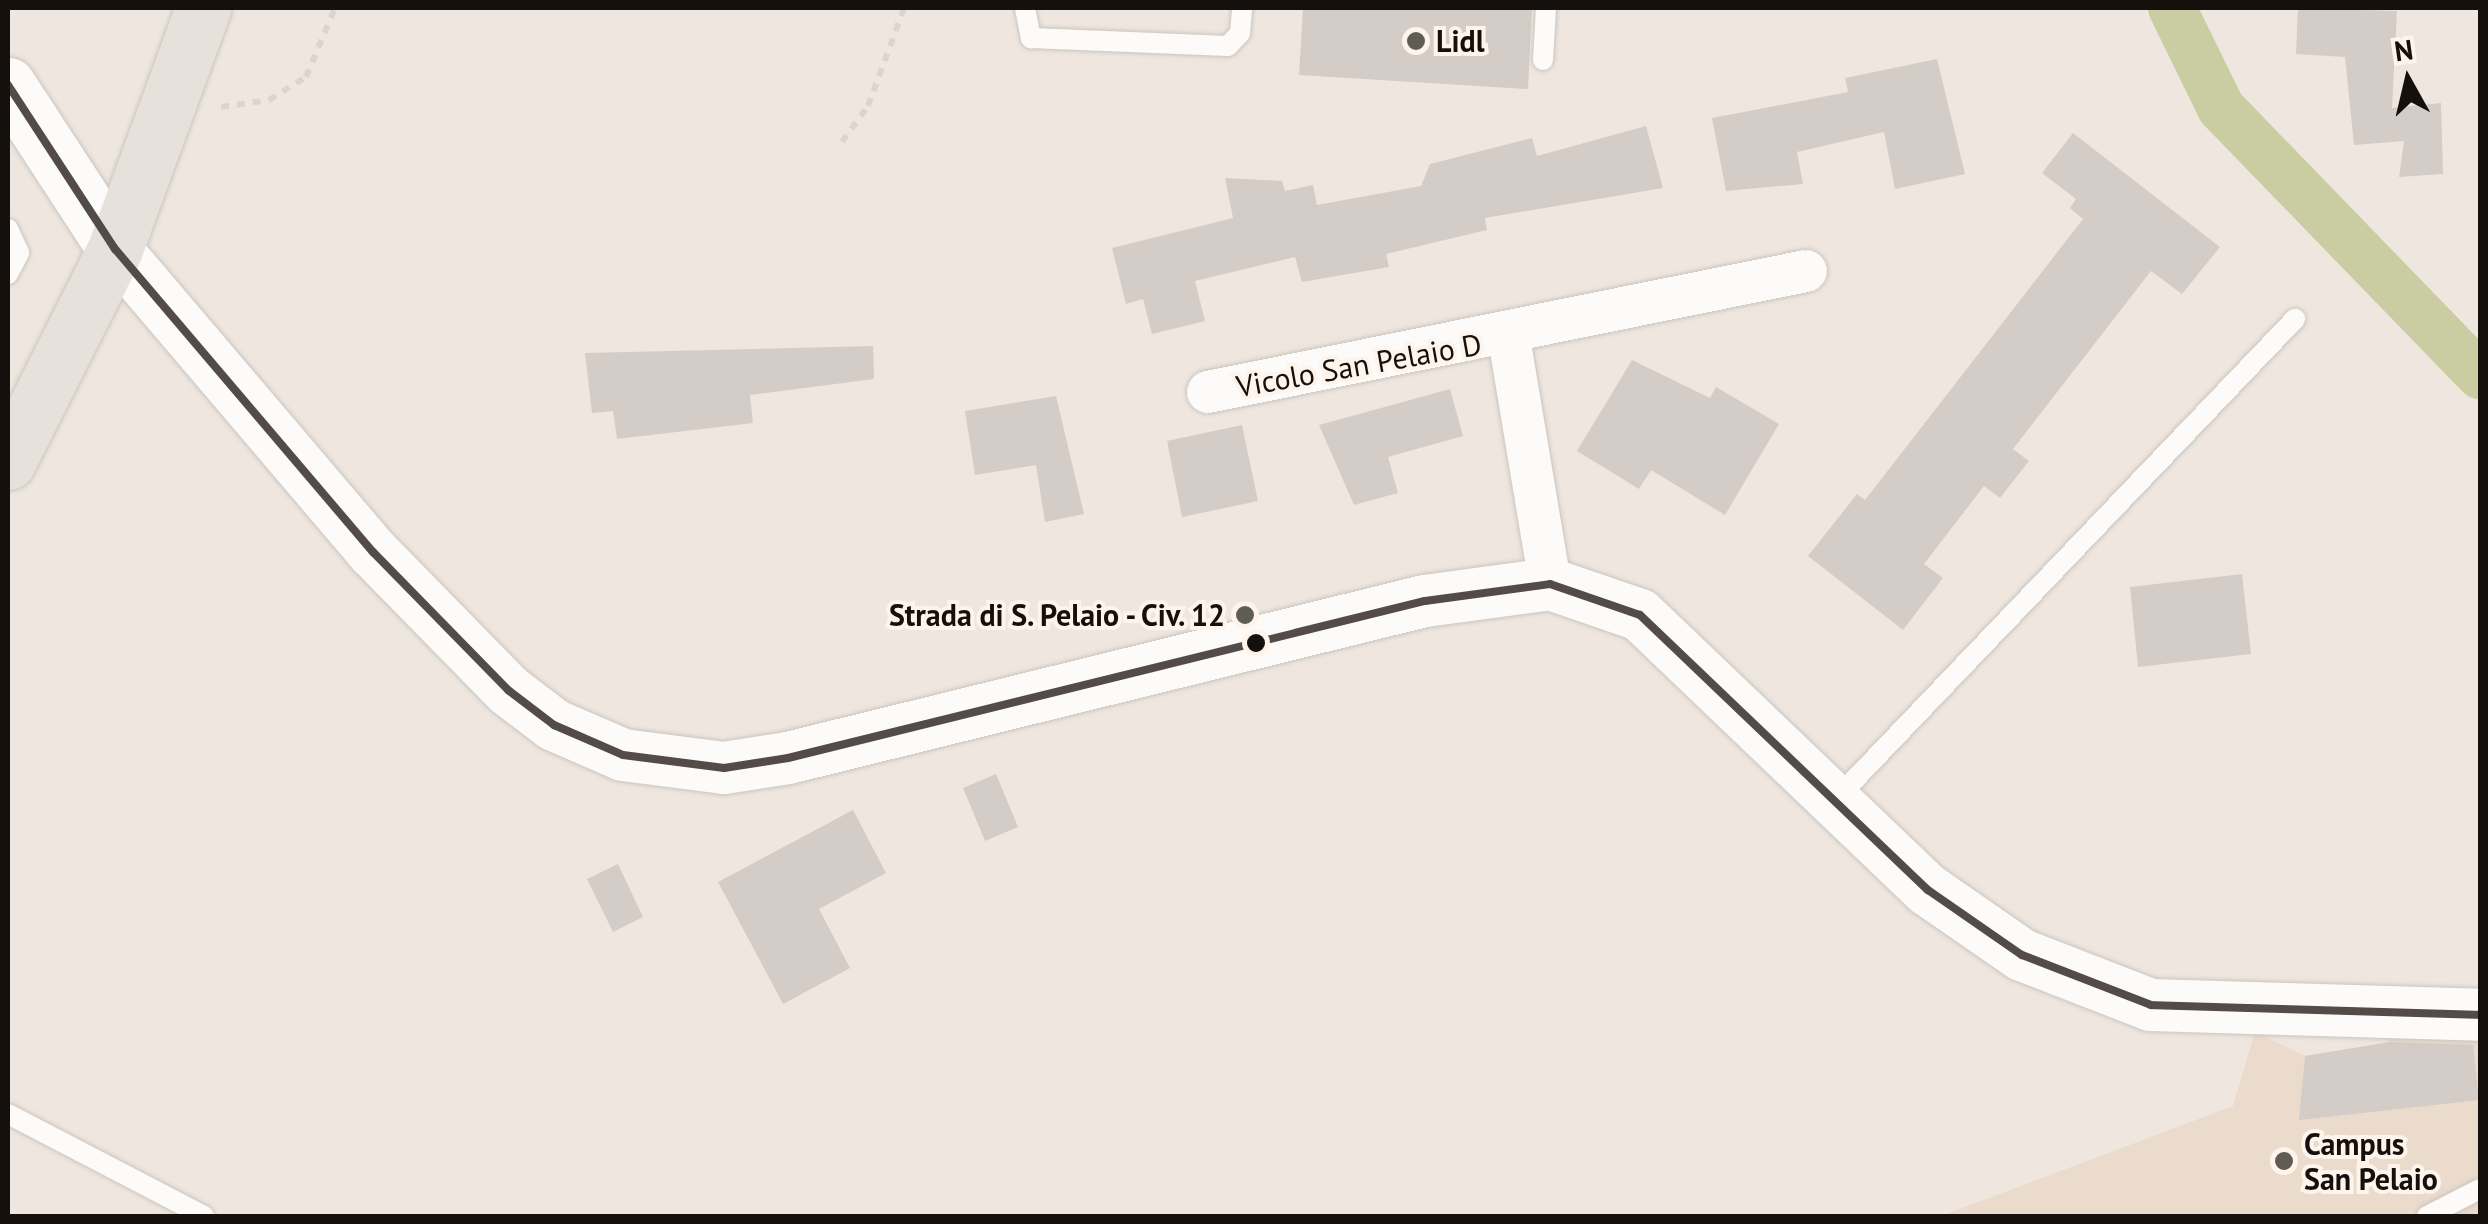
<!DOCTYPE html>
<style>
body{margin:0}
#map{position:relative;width:2488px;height:1224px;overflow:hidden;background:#efe7df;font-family:"PT Sans",sans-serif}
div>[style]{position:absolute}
.built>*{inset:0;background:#eadbcd}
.canal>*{height:48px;margin:-24px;padding:0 24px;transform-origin:24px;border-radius:24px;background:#cacca1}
.building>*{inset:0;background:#d4ccc7}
.path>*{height:6px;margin-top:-3px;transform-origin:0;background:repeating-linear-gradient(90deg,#d8d5d3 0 8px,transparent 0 16px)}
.roads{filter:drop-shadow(0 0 2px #cbc5c0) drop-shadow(0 0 2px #cbc5c0)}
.service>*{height:20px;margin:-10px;padding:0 10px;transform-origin:10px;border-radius:10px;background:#fdfbfa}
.minor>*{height:42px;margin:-21px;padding:0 21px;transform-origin:21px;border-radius:21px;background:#fdfbfa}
.tertiary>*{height:52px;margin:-26px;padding:0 26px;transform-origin:26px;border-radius:26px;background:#fdfbfa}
.secondary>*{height:55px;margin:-27.5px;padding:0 27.5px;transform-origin:27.5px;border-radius:27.5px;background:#fdfbfa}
.primary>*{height:55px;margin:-27.5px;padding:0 27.5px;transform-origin:27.5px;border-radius:27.5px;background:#e6e2db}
.bus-1>*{height:8px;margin:-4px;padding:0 4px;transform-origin:4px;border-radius:4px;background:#524b48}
.dots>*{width:28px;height:28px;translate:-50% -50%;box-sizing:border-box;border:5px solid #fef4ec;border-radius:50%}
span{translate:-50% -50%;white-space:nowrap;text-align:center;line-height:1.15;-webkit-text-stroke:8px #fef4ec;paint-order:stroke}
.poi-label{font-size:30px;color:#15100c;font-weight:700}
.left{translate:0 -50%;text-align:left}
.right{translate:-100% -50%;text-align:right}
.street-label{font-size:30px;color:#15100c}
.frame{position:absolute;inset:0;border:10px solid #15100c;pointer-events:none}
.north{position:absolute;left:2358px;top:30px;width:100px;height:100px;-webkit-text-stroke:8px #fef4ec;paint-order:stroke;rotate:352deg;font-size:28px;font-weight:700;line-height:40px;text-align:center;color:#15100c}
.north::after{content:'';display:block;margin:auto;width:35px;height:45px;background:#15100c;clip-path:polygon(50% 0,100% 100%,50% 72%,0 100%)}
</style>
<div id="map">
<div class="built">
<div style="clip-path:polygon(2255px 1032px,2305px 1056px,2389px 1046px,2388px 1037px,2480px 1036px,2480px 1216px,1941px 1216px,2233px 1106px)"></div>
</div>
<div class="canal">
<div style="left:2172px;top:8px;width:111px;rotate:63.9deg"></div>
<div style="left:2221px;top:108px;width:372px;rotate:45.9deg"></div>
</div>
<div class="building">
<div style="clip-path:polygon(1303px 8px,1532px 8px,1528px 89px,1299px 75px)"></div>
<div style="clip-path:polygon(2298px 8px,2397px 11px,2392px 108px,2441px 103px,2443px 174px,2399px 177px,2404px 141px,2354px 145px,2345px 57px,2296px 54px)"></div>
<div style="clip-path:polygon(1937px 59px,1965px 174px,1895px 189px,1884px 132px,1797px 152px,1803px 184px,1726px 191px,1712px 118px,1848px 92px,1845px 78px)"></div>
<div style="clip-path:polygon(1646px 126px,1663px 188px,1485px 218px,1487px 230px,1386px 254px,1389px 267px,1302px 282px,1295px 257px,1195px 281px,1205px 321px,1152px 334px,1143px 299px,1126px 304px,1112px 248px,1233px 218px,1225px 178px,1282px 181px,1285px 191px,1313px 185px,1317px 205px,1421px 186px,1430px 164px,1532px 138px,1537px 156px)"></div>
<div style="clip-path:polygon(2073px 133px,2220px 247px,2182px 294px,2151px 271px,2013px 449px,2029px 461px,2000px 498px,1984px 486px,1924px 564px,1943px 578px,1903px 630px,1808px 556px,1857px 494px,1865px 500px,2083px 219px,2070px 208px,2076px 199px,2042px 173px)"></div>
<div style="clip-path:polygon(873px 346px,874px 379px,750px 395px,753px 423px,617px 439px,613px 411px,592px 413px,585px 353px)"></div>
<div style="clip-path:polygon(1632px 360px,1710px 398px,1716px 387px,1779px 424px,1725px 515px,1651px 470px,1639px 489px,1577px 451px)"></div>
<div style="clip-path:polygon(1450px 389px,1463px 436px,1388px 457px,1398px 493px,1354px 505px,1319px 425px)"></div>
<div style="clip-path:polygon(1056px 396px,1084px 514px,1045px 522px,1036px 465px,975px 475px,965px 411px)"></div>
<div style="clip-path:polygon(1242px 425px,1258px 501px,1182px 517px,1167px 441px)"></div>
<div style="clip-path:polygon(2242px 574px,2251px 654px,2138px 667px,2130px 587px)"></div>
<div style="clip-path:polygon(996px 774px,1018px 827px,985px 841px,963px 788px)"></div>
<div style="clip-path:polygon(853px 810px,886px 873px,819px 909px,850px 968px,783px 1004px,718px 882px)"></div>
<div style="clip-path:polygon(618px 864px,643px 917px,613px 932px,587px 879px)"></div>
<div style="clip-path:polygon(2389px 1042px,2473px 1045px,2479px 1100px,2299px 1120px,2305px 1056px)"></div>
</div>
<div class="path">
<div style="left:221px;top:107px;width:49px;rotate:-8.3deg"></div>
<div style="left:269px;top:100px;width:44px;rotate:-31.9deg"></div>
<div style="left:306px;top:77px;width:75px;rotate:-67.2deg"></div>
<div style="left:842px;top:142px;width:44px;rotate:-54.2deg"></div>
<div style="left:868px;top:106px;width:104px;rotate:-69.8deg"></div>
</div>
<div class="roads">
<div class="service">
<div style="left:1025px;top:8px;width:31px;rotate:79deg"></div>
<div style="left:1031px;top:38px;width:197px;rotate:2.3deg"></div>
<div style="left:1228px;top:46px;width:18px;rotate:-47deg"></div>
<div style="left:1240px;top:33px;width:25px;rotate:-85deg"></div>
<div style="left:1543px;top:60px;width:52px;rotate:-86.7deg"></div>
<div style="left:8px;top:229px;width:26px;rotate:65deg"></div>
<div style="left:19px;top:253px;width:24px;rotate:118deg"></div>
<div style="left:1835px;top:800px;width:666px;rotate:-46.28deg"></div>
<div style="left:8px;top:1114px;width:221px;rotate:27.5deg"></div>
<div style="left:2427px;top:1216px;width:59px;rotate:-27deg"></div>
</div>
<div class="minor">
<div style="left:1509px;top:338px;width:249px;rotate:80.5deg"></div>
<div style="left:1208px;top:392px;width:610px;rotate:-11.44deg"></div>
</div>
<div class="tertiary">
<div style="left:115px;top:249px;width:398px;rotate:49.6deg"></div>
<div style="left:373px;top:552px;width:193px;rotate:45.6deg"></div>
<div style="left:508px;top:690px;width:58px;rotate:37.3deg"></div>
<div style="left:554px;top:725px;width:75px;rotate:23.5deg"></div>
<div style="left:623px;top:755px;width:102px;rotate:7.3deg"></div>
<div style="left:724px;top:768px;width:65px;rotate:-8.9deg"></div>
<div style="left:788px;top:758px;width:656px;rotate:-13.85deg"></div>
<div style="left:1425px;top:601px;width:126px;rotate:-7.7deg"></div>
<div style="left:1550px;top:584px;width:95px;rotate:19deg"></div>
<div style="left:1640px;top:615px;width:398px;rotate:43.7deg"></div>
<div style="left:1928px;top:890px;width:114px;rotate:34.7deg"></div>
<div style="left:2022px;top:955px;width:138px;rotate:21.2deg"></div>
<div style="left:2151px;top:1005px;width:329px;rotate:1.7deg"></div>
</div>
<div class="secondary">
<div style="left:8px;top:85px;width:196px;rotate:56.9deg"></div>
</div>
<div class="primary">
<div style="left:8px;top:462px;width:238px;rotate:-63.3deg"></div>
<div style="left:115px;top:249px;width:257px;rotate:-69.9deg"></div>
</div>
</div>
<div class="bus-1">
<div style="left:8px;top:85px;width:196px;rotate:56.9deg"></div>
<div style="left:115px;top:249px;width:398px;rotate:49.6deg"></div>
<div style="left:373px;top:552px;width:193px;rotate:45.6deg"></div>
<div style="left:508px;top:690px;width:58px;rotate:37.3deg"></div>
<div style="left:554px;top:725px;width:75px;rotate:23.5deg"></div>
<div style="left:623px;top:755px;width:102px;rotate:7.3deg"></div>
<div style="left:724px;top:768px;width:65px;rotate:-8.9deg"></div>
<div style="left:788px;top:758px;width:656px;rotate:-13.85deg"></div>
<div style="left:1425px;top:601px;width:126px;rotate:-7.7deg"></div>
<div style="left:1550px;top:584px;width:95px;rotate:19deg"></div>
<div style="left:1640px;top:615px;width:398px;rotate:43.7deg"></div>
<div style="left:1928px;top:890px;width:114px;rotate:34.7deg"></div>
<div style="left:2022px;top:955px;width:138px;rotate:21.2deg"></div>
<div style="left:2151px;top:1005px;width:329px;rotate:1.7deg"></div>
</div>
<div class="dots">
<div style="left:1416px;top:41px;background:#615b56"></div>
<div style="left:1245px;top:615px;background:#615b56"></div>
<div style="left:1256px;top:643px;background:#15100c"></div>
<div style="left:2284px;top:1161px;background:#615b56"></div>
</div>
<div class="poi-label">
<span class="left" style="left:1436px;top:41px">Lidl</span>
<span class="right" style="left:1225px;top:615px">Strada di S. Pelaio - Civ. 12</span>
<span class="left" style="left:2304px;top:1161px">Campus<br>San Pelaio</span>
</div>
<div class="street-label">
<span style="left:1359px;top:365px;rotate:-10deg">Vicolo San Pelaio D</span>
</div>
<div class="frame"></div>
<div class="north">N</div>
</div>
